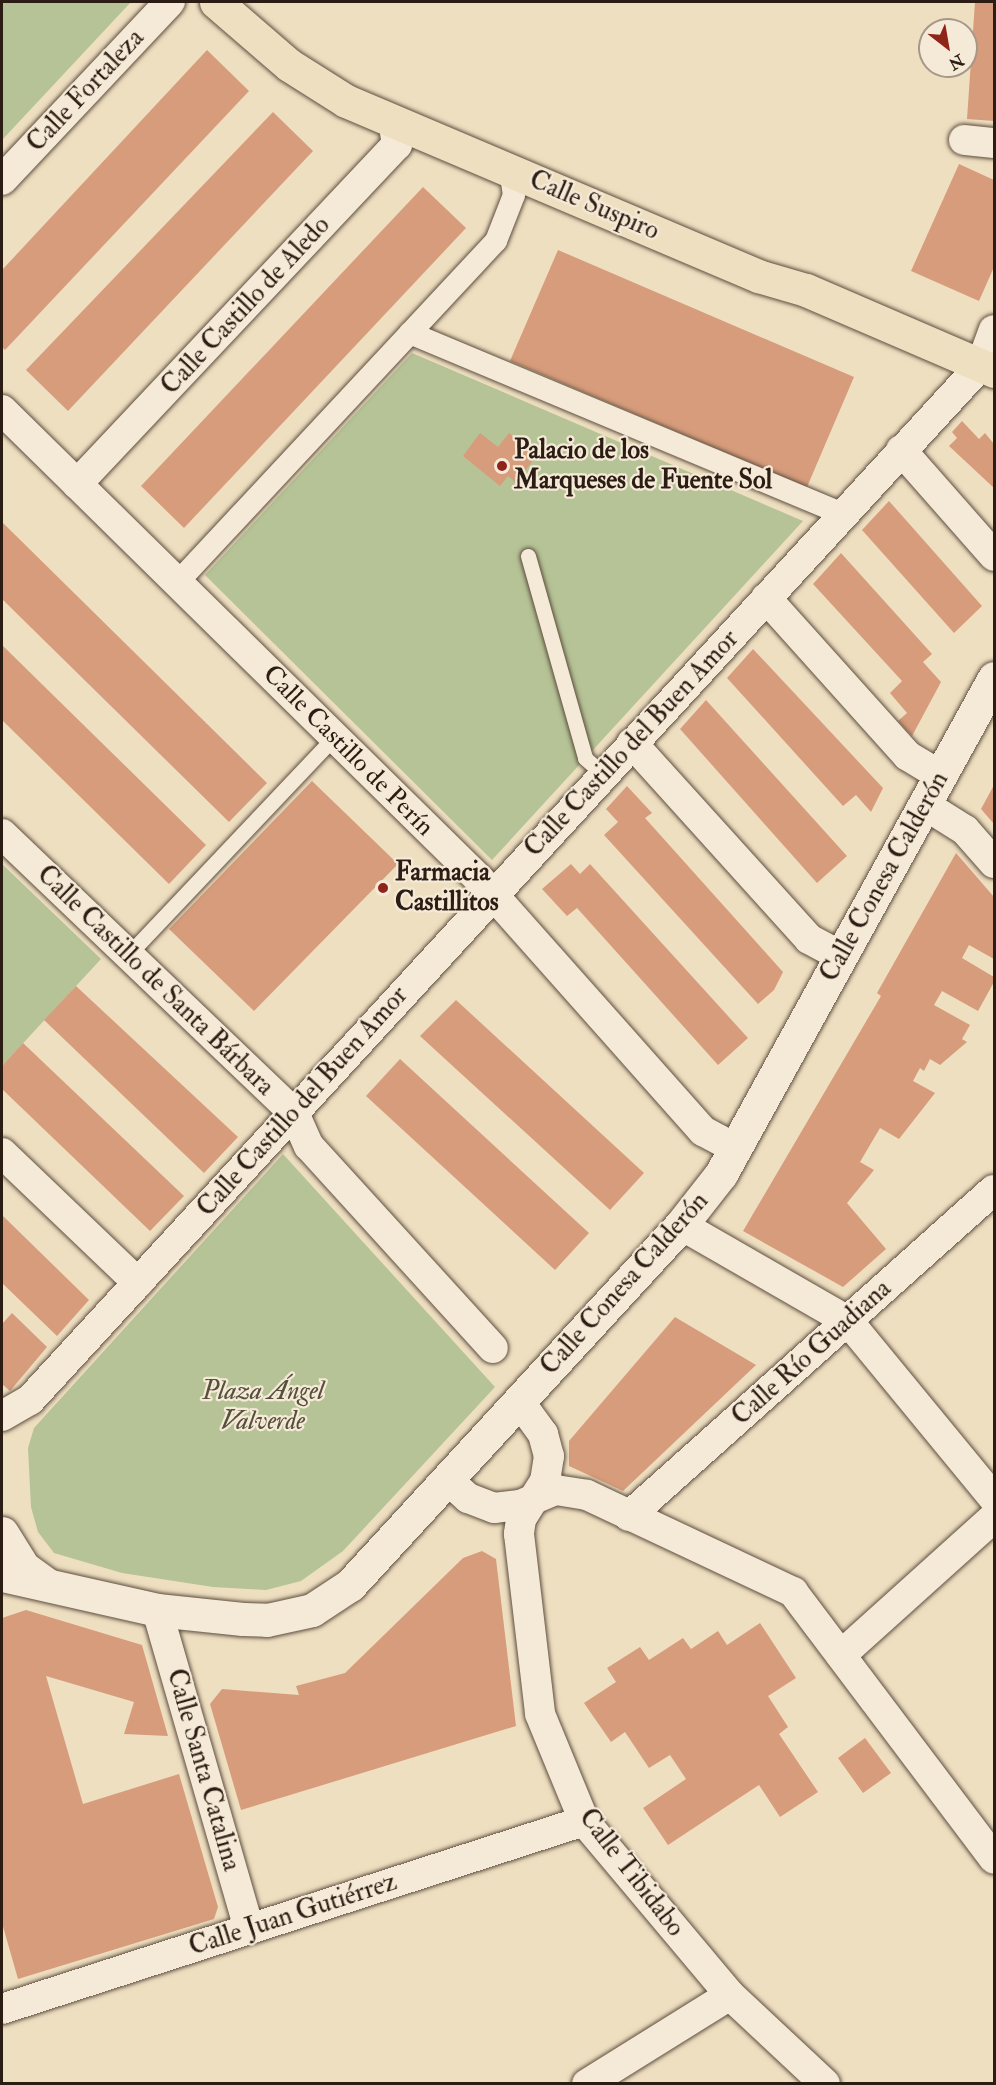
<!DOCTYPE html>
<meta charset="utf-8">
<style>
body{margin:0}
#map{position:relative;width:996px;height:2085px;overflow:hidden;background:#efdfc1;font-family:"IM FELL Double Pica",serif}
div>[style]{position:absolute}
.green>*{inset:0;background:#b5c396}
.building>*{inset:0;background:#d79c7b}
.roads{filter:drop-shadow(0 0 2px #5d4e3f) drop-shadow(0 0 2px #5d4e3f)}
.service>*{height:15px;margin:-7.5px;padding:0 7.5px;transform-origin:7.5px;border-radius:7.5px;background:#f5ead7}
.pedestrian>*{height:22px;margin:-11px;padding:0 11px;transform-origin:11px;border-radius:11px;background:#f5ead7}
.minor>*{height:30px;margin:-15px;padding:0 15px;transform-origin:15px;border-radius:15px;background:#f5ead7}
.secondary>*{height:33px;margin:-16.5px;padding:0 16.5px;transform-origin:16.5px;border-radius:16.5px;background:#f5ead7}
.primary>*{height:33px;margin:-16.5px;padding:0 16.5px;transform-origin:16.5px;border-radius:16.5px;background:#efdfc1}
.dots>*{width:16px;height:16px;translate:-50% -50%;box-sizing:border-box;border:3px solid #f5ead7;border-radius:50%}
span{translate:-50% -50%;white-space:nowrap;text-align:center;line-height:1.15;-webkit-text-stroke:4.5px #f5ead7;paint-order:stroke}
.street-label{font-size:26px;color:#2c1d14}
.poi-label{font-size:26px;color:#2c1d14;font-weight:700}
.left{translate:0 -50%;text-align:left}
.park-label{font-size:26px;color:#554f3b;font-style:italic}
.frame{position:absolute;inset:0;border:3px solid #2c1d14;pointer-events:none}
.north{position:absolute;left:918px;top:18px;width:60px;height:60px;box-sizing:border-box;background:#f5ead7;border:2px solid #a59889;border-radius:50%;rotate:149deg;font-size:16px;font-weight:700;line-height:24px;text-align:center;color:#2c1d14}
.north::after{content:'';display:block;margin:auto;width:21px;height:27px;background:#8f2418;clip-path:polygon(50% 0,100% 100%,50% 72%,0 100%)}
</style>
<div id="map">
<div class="green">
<div style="clip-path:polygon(2px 2px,131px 2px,2px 140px)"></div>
<div style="clip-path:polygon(412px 353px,803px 521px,492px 860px,205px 575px)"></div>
<div style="clip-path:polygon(2px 864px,101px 959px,2px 1066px)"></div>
<div style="clip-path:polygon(283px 1154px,495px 1387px,343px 1551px,301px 1581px,266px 1590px,213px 1587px,122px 1573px,54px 1553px,38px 1532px,31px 1507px,28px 1448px,34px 1428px)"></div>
</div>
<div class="building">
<div style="clip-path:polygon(975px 2px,994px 2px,994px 121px,967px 119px)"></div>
<div style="clip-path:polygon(207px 50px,249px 91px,5px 350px,2px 347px,2px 270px)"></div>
<div style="clip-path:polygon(273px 112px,313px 151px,68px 411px,26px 370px)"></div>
<div style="clip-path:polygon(959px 164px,994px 180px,994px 267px,979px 301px,911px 271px)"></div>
<div style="clip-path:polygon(423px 187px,466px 228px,184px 528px,141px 486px)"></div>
<div style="clip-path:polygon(558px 250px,854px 377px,807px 487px,510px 361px)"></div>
<div style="clip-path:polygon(962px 421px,979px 439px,985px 433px,994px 444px,994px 488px,949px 446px,957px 438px,952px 432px)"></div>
<div style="clip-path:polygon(480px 433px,498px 447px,509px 433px,537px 455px,516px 483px,508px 476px,500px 486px,463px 456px)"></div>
<div style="clip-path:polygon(889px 501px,982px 606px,954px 633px,862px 530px)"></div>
<div style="clip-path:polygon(2px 522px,267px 783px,229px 822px,2px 599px)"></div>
<div style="clip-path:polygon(841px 553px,932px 654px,923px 662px,941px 682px,912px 736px,898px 721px,907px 713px,890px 693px,902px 681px,813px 584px)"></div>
<div style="clip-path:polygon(2px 645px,206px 845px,169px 884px,2px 720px)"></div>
<div style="clip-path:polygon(753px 649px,883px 788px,871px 812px,856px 795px,843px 806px,727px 678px)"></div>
<div style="clip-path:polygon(706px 700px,847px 856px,817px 883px,680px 729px)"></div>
<div style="clip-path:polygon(312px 781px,398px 864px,254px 1011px,169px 929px)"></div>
<div style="clip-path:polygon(994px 785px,994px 824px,981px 809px)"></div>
<div style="clip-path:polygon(627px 786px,652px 813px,645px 818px,783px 972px,774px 990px,758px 1004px,604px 835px,618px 822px,606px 809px)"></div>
<div style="clip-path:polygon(956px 853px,994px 897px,994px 959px,969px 945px,962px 958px,994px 977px,994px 982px,978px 1011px,942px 991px,934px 1005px,970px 1025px,962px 1039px,967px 1042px,940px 1065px,930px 1059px,924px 1071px,920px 1068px,913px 1081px,935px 1093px,899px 1139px,880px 1128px,860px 1162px,874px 1170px,847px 1203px,886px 1249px,843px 1287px,743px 1231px,881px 996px,877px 993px)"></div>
<div style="clip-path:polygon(571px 864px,580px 874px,590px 864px,748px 1038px,718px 1065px,577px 908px,567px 916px,542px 889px)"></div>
<div style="clip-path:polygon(76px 986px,238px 1137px,204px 1173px,44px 1020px)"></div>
<div style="clip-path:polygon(456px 1000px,644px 1173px,610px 1210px,420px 1036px)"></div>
<div style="clip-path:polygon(23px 1043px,184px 1196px,150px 1231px,2px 1089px,2px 1066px)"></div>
<div style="clip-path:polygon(400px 1059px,589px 1233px,555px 1270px,366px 1096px)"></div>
<div style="clip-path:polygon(2px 1215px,89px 1300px,57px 1336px,2px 1283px)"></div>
<div style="clip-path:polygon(12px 1313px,47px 1347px,10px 1391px,2px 1384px,2px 1324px)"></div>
<div style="clip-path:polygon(675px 1317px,756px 1365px,623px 1491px,569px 1466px,569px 1441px)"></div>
<div style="clip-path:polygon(482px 1551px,496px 1559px,516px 1726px,241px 1810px,210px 1704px,222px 1689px,299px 1695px,296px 1686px,345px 1673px,463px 1558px)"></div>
<div style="clip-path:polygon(26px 1610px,142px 1645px,168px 1736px,124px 1734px,134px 1702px,46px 1676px,83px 1804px,179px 1774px,218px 1907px,214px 1919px,18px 1979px,2px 1923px,2px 1618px)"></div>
<div style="clip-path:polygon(760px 1623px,796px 1678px,768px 1696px,788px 1727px,779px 1734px,818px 1792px,780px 1817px,759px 1785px,668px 1845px,643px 1808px,686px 1779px,670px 1755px,649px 1768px,625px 1732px,611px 1742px,584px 1703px,616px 1682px,607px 1668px,640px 1647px,649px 1660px,683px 1638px,691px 1649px,718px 1631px,727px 1645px)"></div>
<div style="clip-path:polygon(865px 1738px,891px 1773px,863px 1793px,838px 1758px)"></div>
</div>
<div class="roads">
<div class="service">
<div style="left:528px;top:556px;width:210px;rotate:74.2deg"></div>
<div style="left:585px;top:758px;width:25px;rotate:42deg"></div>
<div style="left:128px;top:955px;width:300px;rotate:-46.6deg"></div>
</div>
<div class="pedestrian">
<div style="left:410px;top:333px;width:469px;rotate:22.7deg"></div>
<div style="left:177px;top:583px;width:468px;rotate:-47deg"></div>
<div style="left:496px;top:241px;width:49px;rotate:-68.6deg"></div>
<div style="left:514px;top:195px;width:25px;rotate:-99deg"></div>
</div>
<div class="minor">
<div style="left:964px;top:140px;width:30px;rotate:6deg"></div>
<div style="left:2px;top:180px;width:245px;rotate:-46.7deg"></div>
<div style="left:2px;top:410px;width:670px;rotate:44.52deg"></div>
<div style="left:480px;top:880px;width:336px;rotate:48.4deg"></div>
<div style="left:703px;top:1131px;width:38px;rotate:28deg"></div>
<div style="left:901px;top:450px;width:141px;rotate:48.7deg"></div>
<div style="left:77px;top:484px;width:466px;rotate:-46.7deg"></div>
<div style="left:397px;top:145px;width:25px;rotate:-99deg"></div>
<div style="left:766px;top:598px;width:212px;rotate:48.1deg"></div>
<div style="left:908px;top:756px;width:39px;rotate:31deg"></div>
<div style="left:632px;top:743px;width:264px;rotate:47.9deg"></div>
<div style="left:809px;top:939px;width:36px;rotate:28deg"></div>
<div style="left:925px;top:805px;width:47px;rotate:32deg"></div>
<div style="left:965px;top:830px;width:44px;rotate:48.7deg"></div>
<div style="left:2px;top:834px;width:404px;rotate:43.7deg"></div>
<div style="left:294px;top:1113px;width:36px;rotate:66deg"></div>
<div style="left:309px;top:1146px;width:273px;rotate:47.7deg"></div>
<div style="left:2px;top:1153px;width:188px;rotate:43.7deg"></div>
<div style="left:681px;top:1225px;width:193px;rotate:29.9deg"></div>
<div style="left:848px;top:1321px;width:230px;rotate:50.6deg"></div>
<div style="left:519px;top:1401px;width:41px;rotate:54deg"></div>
<div style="left:543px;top:1434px;width:23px;rotate:75deg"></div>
<div style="left:549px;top:1456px;width:25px;rotate:99deg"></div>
<div style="left:545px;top:1481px;width:45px;rotate:122.3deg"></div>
<div style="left:521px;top:1519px;width:15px;rotate:98deg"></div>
<div style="left:519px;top:1534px;width:181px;rotate:83.3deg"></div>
<div style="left:540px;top:1714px;width:116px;rotate:67.6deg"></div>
<div style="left:584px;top:1821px;width:227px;rotate:50deg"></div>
<div style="left:730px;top:1995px;width:130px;rotate:43.1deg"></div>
<div style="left:2px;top:1416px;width:32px;rotate:-30deg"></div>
<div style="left:30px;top:1400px;width:1406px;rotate:-47.42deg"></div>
<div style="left:981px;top:365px;width:37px;rotate:-70deg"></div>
<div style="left:448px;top:1480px;width:27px;rotate:42deg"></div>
<div style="left:468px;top:1498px;width:28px;rotate:21deg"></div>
<div style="left:494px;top:1508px;width:26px;rotate:-7deg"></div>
<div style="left:520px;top:1505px;width:39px;rotate:-23deg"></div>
<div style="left:556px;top:1490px;width:31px;rotate:9deg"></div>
<div style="left:587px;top:1495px;width:228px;rotate:25.2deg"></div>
<div style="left:793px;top:1592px;width:334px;rotate:53deg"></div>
<div style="left:629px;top:1516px;width:489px;rotate:-41.8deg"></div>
<div style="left:157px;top:1610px;width:332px;rotate:73.9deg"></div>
<div style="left:841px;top:1655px;width:206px;rotate:-42deg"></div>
<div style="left:2px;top:2009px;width:612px;rotate:-17.9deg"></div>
<div style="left:587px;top:2084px;width:168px;rotate:-31.9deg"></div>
</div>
<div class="secondary">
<div style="left:2px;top:1533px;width:40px;rotate:58deg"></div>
<div style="left:23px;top:1567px;width:29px;rotate:36deg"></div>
<div style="left:2px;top:1575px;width:159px;rotate:12.7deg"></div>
<div style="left:157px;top:1610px;width:86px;rotate:6deg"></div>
<div style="left:243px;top:1619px;width:24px;rotate:2deg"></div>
<div style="left:267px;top:1620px;width:46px;rotate:-12.5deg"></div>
<div style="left:312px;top:1610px;width:45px;rotate:-33.3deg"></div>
<div style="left:350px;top:1585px;width:489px;rotate:-47.4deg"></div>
<div style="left:681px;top:1225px;width:65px;rotate:-51.9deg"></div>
<div style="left:721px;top:1174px;width:566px;rotate:-61.17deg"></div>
</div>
<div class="primary">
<div style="left:216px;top:2px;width:96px;rotate:40.8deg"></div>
<div style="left:289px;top:65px;width:67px;rotate:32.3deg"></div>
<div style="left:346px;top:101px;width:448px;rotate:23deg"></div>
<div style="left:758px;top:276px;width:50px;rotate:16.3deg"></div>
<div style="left:806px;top:290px;width:205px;rotate:23.3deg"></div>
</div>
</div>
<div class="dots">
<div style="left:502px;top:466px;background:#8f2418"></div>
<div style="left:383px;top:888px;background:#8f2418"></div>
</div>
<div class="street-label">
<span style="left:86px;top:91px;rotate:-47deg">Calle Fortaleza</span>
<span style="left:594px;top:206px;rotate:23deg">Calle Suspiro</span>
<span style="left:246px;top:306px;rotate:-47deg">Calle Castillo de Aledo</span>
<span style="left:632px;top:744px;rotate:-47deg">Calle Castillo del Buen Amor</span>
<span style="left:348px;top:751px;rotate:45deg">Calle Castillo de Perín</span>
<span style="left:885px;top:877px;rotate:-61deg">Calle Conesa Calderón</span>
<span style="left:155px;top:981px;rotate:44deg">Calle Castillo de Santa Bárbara</span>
<span style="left:303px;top:1102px;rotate:-48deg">Calle Castillo del Buen Amor</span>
<span style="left:625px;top:1284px;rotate:-48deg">Calle Conesa Calderón</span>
<span style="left:812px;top:1353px;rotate:-42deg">Calle Río Guadiana</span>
<span style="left:203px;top:1770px;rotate:74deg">Calle Santa Catalina</span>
<span style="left:631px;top:1873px;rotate:52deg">Calle Tibidabo</span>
<span style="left:293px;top:1915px;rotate:-18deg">Calle Juan Gutiérrez</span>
</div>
<div class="poi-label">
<span class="left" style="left:514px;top:466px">Palacio de los<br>Marqueses de Fuente Sol</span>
<span class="left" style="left:395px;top:888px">Farmacia<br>Castillitos</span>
</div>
<div class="park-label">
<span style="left:263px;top:1407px">Plaza Ángel<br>Valverde</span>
</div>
<div class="frame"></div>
<div class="north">N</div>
</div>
